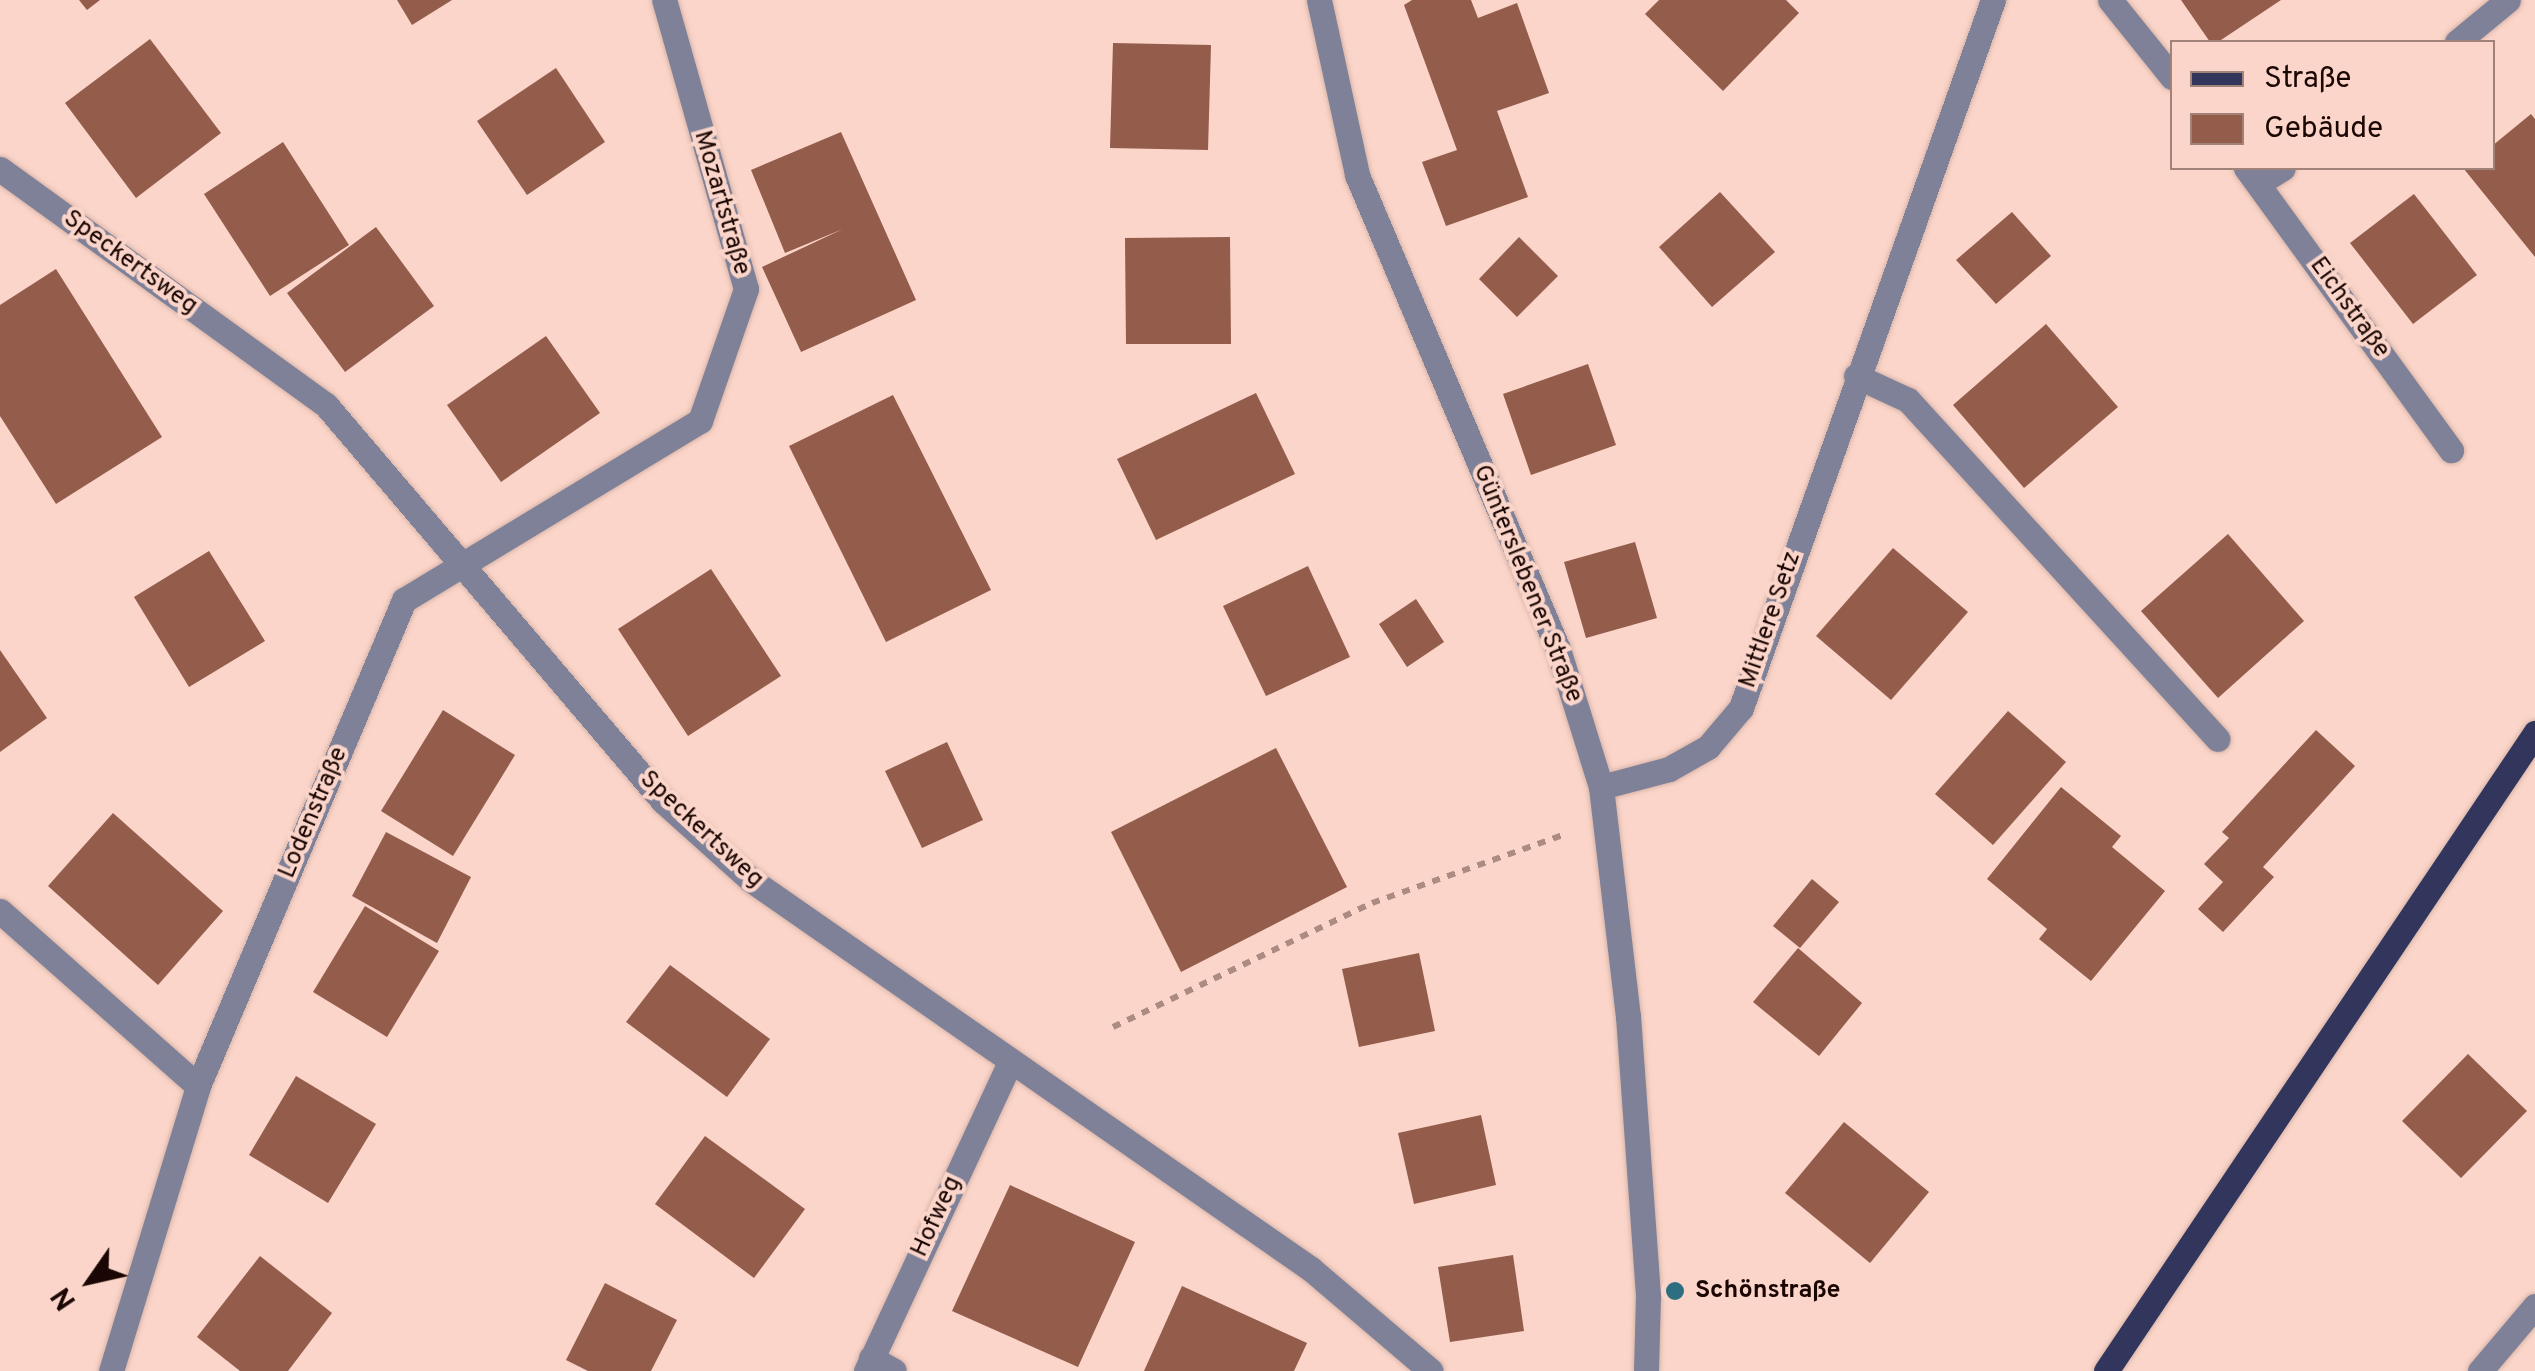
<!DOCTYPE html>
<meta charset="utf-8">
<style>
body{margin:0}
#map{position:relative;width:2535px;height:1371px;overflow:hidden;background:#fbd5c9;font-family:Overpass,sans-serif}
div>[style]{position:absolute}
.building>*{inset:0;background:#935c4b}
.path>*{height:6px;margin-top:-3px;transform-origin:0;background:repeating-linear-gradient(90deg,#ab8b82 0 8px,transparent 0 16px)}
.roads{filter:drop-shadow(0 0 2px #d7b4a9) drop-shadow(0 0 2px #d7b4a9)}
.lane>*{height:25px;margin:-12.5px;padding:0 12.5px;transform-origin:12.5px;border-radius:12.5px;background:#7e8198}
.street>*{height:25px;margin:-12.5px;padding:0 12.5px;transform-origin:12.5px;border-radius:12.5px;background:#7e8198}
.primary>*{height:25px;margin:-12.5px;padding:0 12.5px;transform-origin:12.5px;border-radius:12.5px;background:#33365c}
.dots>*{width:28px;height:28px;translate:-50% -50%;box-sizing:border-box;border:5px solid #fbd5c9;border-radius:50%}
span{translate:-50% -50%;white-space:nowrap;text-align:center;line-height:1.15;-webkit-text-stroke:8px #fbd5c9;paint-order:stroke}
.street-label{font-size:25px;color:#1a0602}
.poi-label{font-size:25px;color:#1a0602;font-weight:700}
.left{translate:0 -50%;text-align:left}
.legend{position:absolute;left:2170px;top:40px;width:325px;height:130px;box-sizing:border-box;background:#fbd5c9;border:2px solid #a18279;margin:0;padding:12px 18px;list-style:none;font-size:30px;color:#1a0602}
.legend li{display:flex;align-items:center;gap:20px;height:50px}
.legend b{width:50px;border:2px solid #a18279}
.north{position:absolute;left:40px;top:1231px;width:100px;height:100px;-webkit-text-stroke:8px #fbd5c9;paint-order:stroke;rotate:236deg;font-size:28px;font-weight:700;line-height:40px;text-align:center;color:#1a0602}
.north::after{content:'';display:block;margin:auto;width:35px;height:45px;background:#1a0602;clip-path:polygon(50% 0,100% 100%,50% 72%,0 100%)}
</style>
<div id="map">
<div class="building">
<div style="clip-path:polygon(79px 0,100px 0,87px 10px)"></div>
<div style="clip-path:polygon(397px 0,452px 0,412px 25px)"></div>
<div style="clip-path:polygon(1412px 0,1471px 0,1478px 18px,1517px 3px,1549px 93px,1497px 111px,1528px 197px,1446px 226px,1422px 162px,1457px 150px,1404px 5px)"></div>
<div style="clip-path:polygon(1659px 0,1786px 0,1799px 13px,1723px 91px,1645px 14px)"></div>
<div style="clip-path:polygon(2181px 0,2281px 0,2218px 42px,2210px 42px)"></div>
<div style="clip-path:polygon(150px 39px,221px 133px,136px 198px,65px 103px)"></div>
<div style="clip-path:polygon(1113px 43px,1211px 45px,1208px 150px,1110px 148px)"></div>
<div style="clip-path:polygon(556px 68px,605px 142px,527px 195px,477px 121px)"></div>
<div style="clip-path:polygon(2531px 114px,2535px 119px,2535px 257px,2464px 169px,2492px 168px,2492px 146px)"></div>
<div style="clip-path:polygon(841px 132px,916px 300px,801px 352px,762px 267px,843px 229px,785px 253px,751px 170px)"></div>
<div style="clip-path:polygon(283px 142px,349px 245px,270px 296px,204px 194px)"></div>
<div style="clip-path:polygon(1720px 192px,1775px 252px,1712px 307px,1659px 247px)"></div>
<div style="clip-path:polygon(2414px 194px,2477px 275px,2413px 324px,2350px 243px)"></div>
<div style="clip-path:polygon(2012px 212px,2051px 256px,1996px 304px,1956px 260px)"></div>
<div style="clip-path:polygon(376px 227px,434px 306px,345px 372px,287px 293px)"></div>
<div style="clip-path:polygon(1230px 237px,1231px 344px,1126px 344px,1125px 238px)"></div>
<div style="clip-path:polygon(1519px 237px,1558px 276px,1517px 317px,1479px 279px)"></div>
<div style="clip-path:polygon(56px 269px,162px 437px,56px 504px,0 416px,0 305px)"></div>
<div style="clip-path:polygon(2046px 324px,2118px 407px,2024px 488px,1953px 405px)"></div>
<div style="clip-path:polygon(546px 336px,600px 413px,501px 482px,447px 405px)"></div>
<div style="clip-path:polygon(1588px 364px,1616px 445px,1531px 475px,1503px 394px)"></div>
<div style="clip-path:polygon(1256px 393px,1295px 474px,1156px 540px,1117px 459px)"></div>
<div style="clip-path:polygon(893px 395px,991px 590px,886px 642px,789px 446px)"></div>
<div style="clip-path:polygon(2228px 534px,2304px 621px,2218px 698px,2141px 611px)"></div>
<div style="clip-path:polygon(1635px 542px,1657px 618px,1586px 638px,1564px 562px)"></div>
<div style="clip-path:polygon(1893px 548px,1968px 612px,1891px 700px,1816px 636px)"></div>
<div style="clip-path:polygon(209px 551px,265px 641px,189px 687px,134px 597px)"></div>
<div style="clip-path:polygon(1308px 566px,1350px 657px,1266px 696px,1223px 606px)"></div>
<div style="clip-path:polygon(711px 569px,781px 676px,688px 736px,618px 629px)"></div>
<div style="clip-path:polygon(1416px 599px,1444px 642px,1407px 667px,1379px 624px)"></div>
<div style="clip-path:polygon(0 650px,47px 718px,0 752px)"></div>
<div style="clip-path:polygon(443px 710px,515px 755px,453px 856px,381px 811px)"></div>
<div style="clip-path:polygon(2008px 711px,2066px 762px,1993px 845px,1935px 794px)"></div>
<div style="clip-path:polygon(2316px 730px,2355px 766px,2263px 867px,2274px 877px,2223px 932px,2198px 909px,2223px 882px,2204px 864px,2229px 838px,2222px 832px)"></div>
<div style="clip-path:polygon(947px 742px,983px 820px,922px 848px,885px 771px)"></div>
<div style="clip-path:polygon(1276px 748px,1347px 887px,1181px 972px,1111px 832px)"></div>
<div style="clip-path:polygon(2061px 787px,2121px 836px,2112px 847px,2165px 891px,2091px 981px,2039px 939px,2047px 929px,1987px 879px)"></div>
<div style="clip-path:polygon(113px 813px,223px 911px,158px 985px,48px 886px)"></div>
<div style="clip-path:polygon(386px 832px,471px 877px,437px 943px,352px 896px)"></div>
<div style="clip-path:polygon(1812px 879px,1839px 902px,1800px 948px,1773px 926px)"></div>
<div style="clip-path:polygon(365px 906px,439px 951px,387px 1037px,313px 992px)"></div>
<div style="clip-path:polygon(1798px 948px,1862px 1003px,1819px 1056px,1753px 1002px)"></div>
<div style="clip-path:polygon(1419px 953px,1435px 1031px,1359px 1047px,1342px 969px)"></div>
<div style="clip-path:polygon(670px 965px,770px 1039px,727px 1097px,626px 1022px)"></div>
<div style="clip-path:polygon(2468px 1054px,2527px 1111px,2461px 1178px,2402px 1121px)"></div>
<div style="clip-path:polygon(296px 1076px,376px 1124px,328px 1203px,249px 1155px)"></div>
<div style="clip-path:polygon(1481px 1115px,1496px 1185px,1414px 1204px,1398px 1133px)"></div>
<div style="clip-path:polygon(1844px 1122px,1929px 1192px,1870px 1263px,1785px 1193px)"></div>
<div style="clip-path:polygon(705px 1136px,805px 1209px,754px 1278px,655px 1204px)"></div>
<div style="clip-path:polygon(1010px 1185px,1135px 1242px,1078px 1367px,952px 1311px)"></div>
<div style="clip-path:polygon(1513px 1255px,1524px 1331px,1450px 1342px,1438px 1267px)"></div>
<div style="clip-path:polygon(260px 1256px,332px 1313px,288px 1371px,240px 1371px,197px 1337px)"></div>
<div style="clip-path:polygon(605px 1283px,677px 1320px,651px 1371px,588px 1371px,566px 1360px)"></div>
<div style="clip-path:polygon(1182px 1286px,1307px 1343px,1294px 1371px,1144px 1371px)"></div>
</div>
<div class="path">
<div style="left:1113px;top:1027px;width:287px;rotate:-25.6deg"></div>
<div style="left:1372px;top:903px;width:203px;rotate:-19.6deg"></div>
</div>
<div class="roads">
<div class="lane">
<div style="left:871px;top:1358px;width:26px;rotate:29deg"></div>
</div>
<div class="street">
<div style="left:1319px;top:0;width:179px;rotate:77.7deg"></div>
<div style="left:1357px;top:175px;width:515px;rotate:67.02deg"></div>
<div style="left:1558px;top:649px;width:145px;rotate:72.7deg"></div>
<div style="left:1601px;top:787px;width:231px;rotate:83.3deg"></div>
<div style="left:1628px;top:1016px;width:280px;rotate:85.9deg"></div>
<div style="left:1648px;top:1295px;width:76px;rotate:91.5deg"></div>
<div style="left:2110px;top:0;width:99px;rotate:51.2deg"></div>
<div style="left:2457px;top:42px;width:66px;rotate:-39.5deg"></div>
<div style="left:2246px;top:168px;width:349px;rotate:54deg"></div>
<div style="left:0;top:169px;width:402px;rotate:35.9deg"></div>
<div style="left:326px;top:405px;width:520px;rotate:49.6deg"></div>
<div style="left:663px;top:801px;width:118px;rotate:41.9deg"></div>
<div style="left:751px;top:880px;width:682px;rotate:34.79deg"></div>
<div style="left:1311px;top:1269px;width:157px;rotate:40.4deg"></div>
<div style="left:2259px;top:183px;width:28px;rotate:-32deg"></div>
<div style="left:1856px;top:376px;width:57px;rotate:24.8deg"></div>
<div style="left:1908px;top:400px;width:459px;rotate:47.6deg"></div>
<div style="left:1601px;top:787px;width:70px;rotate:-14.8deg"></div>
<div style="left:1669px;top:769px;width:45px;rotate:-29.4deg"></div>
<div style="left:1708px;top:747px;width:51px;rotate:-49.8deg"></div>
<div style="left:1741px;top:708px;width:752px;rotate:-70.41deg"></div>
<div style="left:0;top:911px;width:264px;rotate:41.5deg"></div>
<div style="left:111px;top:1371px;width:298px;rotate:-73deg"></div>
<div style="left:198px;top:1086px;width:528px;rotate:-67.03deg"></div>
<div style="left:404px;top:600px;width:346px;rotate:-31.2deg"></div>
<div style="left:700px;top:421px;width:140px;rotate:-70.8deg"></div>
<div style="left:746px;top:289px;width:300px;rotate:-105.8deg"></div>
<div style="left:866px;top:1371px;width:339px;rotate:-65deg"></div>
<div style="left:2480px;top:1371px;width:85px;rotate:-49.8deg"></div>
</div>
<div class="primary">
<div style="left:2106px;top:1371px;width:769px;rotate:-56.08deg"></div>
</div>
</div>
<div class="dots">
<div style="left:1675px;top:1291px;background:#2d6f81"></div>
</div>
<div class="street-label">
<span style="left:721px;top:203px;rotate:74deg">Mozartstraße</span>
<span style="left:130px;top:263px;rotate:36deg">Speckertsweg</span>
<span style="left:2349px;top:308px;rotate:54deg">Eichstraße</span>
<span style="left:1527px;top:584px;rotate:68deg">Günterslebener Straße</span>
<span style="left:1771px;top:620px;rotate:-71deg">Mittlere Setz</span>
<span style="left:314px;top:813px;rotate:-67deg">Lodenstraße</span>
<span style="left:701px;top:830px;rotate:43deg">Speckertsweg</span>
<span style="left:937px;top:1217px;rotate:-65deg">Hofweg</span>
</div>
<div class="poi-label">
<span class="left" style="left:1695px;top:1291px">Schönstraße</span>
</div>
<ul class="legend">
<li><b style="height:12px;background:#33365c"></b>Straße</li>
<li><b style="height:28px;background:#935c4b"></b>Gebäude</li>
</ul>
<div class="north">N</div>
</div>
